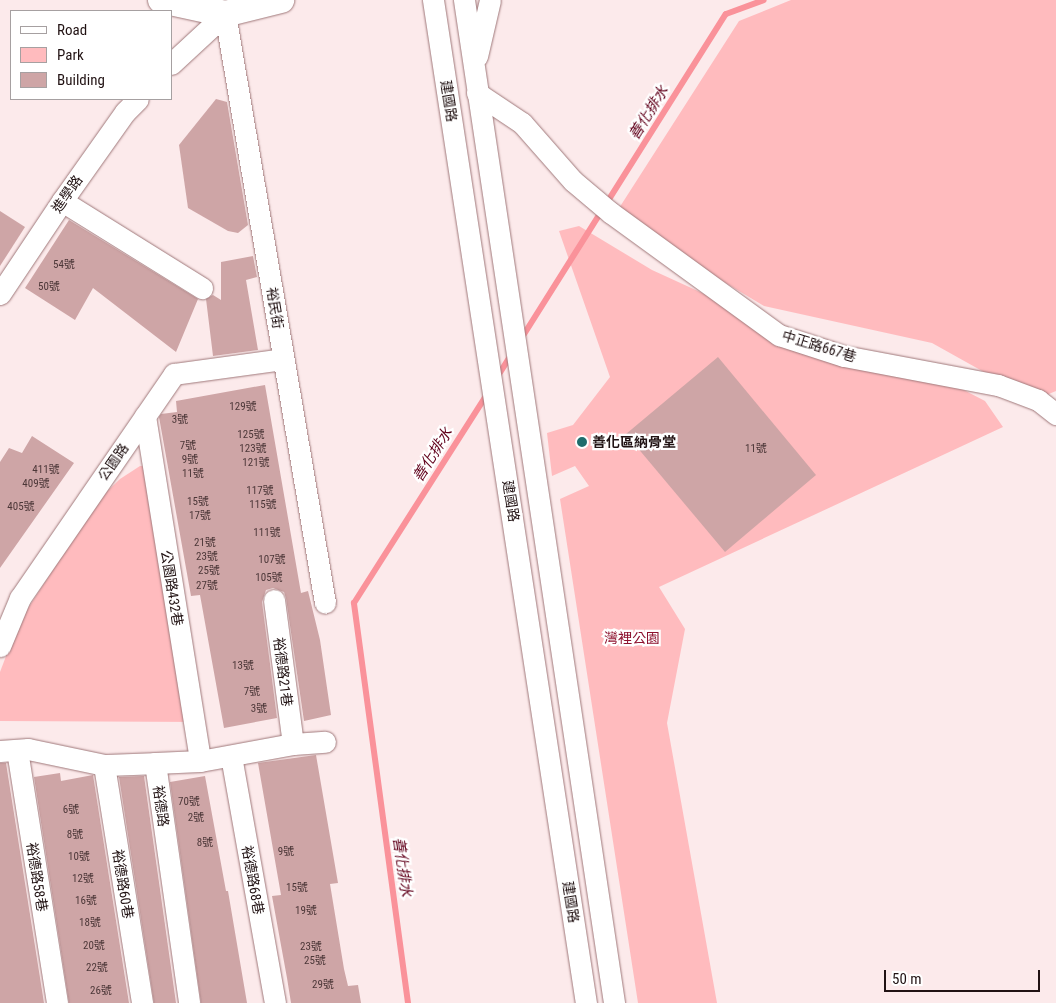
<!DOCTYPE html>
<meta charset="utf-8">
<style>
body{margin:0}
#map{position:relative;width:1056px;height:1003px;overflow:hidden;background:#fceaeb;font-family:"Roboto Condensed","Noto Sans TC",sans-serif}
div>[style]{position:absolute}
.green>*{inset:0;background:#ffbbbe}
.stream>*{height:6px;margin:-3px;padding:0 3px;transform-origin:3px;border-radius:3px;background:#fa929a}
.building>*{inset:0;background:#cea5a6}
.roads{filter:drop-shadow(0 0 1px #9f787a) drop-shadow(0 0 1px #9f787a)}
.minor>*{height:21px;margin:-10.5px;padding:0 10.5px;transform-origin:10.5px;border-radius:10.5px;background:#fff}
.major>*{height:26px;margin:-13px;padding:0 13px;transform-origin:13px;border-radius:13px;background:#fff}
.dots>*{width:14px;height:14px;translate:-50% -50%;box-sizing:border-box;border:2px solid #fff;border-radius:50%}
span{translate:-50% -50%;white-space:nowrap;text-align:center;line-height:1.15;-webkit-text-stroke:4.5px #fff;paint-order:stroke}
.number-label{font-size:11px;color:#4c3738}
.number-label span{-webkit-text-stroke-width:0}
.street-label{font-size:14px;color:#211213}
.poi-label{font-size:14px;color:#211213;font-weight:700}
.left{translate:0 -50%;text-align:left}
.park-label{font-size:14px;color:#8d122f}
.water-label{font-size:15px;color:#61011b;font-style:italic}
.legend{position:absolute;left:10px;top:10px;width:162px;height:90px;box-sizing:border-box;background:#fff;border:1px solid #a6a0a1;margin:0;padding:6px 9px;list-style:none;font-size:15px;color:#211213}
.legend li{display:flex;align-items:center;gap:10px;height:25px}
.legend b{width:25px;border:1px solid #a6a0a1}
.scale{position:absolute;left:884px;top:970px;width:156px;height:22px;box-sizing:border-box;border:2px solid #211213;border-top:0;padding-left:6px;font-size:15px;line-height:18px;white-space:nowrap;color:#211213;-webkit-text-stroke:4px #fff;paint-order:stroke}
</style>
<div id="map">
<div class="green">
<div style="clip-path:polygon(791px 0,1056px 0,1056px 391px,1034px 400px,932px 343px,764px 306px,614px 216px,739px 21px)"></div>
<div style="clip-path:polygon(579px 226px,652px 270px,785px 331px,906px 360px,985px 401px,1003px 427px,659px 587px,685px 629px,667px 723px,717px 1003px,638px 1003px,560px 499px,589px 486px,575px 466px,552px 476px,547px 433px,573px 425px,610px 377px,559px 231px)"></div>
<div style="clip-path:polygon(140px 466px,147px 466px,201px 722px,0 721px,0 672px,19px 622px,99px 499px,120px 479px)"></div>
</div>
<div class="stream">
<div style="left:521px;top:339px;width:384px;rotate:-57.8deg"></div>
<div style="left:726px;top:14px;width:40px;rotate:-20.2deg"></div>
<div style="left:496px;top:379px;width:31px;rotate:-58deg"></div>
<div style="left:408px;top:1003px;width:404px;rotate:-97.7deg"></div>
<div style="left:354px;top:603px;width:248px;rotate:-57.5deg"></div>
</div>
<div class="building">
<div style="clip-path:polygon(216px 99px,227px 102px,248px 225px,238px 233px,228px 231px,188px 208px,179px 145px)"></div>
<div style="clip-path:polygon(0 211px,25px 227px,0 266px)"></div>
<div style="clip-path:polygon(69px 220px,198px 299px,176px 352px,93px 288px,75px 320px,25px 288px)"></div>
<div style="clip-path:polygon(253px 256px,257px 277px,246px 280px,258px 350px,213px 356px,206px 299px,213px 295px,221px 300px,221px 262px)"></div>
<div style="clip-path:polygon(718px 357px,816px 475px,725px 552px,626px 434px)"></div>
<div style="clip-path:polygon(265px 385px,301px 593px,308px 591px,320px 640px,331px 715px,304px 721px,286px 598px,284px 592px,273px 588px,266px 590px,262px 602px,277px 718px,224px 728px,200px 595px,191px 596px,159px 417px,161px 414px,177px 412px,176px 401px)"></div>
<div style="clip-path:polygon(32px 436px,74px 463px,0 568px,0 462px,9px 448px,22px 453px)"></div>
<div style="clip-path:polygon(316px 755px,338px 883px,330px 884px,344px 969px,348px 986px,358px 985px,361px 1003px,291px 1003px,287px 978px,272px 896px,281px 895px,258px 763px)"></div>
<div style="clip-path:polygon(0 763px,6px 763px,44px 1003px,0 1003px)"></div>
<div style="clip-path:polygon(60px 773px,61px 781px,93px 775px,129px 1003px,69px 1003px,34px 777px)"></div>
<div style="clip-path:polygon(144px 776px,176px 1003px,154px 1003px,119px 777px)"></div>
<div style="clip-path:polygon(205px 776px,226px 891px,228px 891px,247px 1003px,201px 1003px,170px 782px)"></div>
</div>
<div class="roads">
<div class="minor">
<div style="left:433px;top:0;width:1015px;rotate:81.33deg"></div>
<div style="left:464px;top:0;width:1014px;rotate:81.49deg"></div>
<div style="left:225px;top:14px;width:597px;rotate:80.36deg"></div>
<div style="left:477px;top:56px;width:57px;rotate:-76.9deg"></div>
<div style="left:171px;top:64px;width:74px;rotate:-42.8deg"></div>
<div style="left:477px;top:93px;width:54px;rotate:33.7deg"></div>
<div style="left:522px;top:123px;width:77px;rotate:48.7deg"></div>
<div style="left:573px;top:181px;width:50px;rotate:40.1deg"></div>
<div style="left:611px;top:213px;width:208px;rotate:36deg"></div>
<div style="left:779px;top:335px;width:68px;rotate:17.9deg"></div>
<div style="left:844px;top:356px;width:157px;rotate:10.7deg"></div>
<div style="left:998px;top:385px;width:43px;rotate:20.6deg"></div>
<div style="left:1038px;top:400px;width:23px;rotate:38deg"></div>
<div style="left:62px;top:201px;width:165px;rotate:31.9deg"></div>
<div style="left:0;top:294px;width:112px;rotate:-56.3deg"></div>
<div style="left:62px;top:201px;width:109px;rotate:-54.7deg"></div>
<div style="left:125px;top:112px;width:18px;rotate:-45deg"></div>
<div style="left:145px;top:416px;width:349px;rotate:80.9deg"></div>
<div style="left:274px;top:600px;width:145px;rotate:82.5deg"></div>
<div style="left:0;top:646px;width:52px;rotate:-67.4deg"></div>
<div style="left:20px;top:598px;width:272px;rotate:-55.5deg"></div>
<div style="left:174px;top:374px;width:110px;rotate:-7.8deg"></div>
<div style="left:17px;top:750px;width:256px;rotate:81deg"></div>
<div style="left:0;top:751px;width:28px;rotate:-4deg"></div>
<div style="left:28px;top:749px;width:78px;rotate:11.9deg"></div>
<div style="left:104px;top:765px;width:51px;rotate:-2.2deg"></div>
<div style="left:155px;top:763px;width:242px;rotate:81.9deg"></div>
<div style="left:231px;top:756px;width:251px;rotate:79.9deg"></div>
<div style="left:155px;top:763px;width:45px;rotate:-2.5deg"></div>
<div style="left:200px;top:761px;width:95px;rotate:-10.4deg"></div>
<div style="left:293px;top:744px;width:32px;rotate:-4deg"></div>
<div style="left:104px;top:765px;width:241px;rotate:80.9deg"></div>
</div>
<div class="major">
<div style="left:161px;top:0;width:66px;rotate:12.3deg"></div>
<div style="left:225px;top:14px;width:58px;rotate:-14deg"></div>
</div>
</div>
<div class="dots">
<div style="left:582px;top:442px;background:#1f6c6c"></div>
</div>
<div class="number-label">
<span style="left:64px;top:265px">54號</span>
<span style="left:49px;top:287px">50號</span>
<span style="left:243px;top:407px">129號</span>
<span style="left:180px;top:420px">3號</span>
<span style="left:251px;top:435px">125號</span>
<span style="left:188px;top:446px">7號</span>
<span style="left:253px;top:449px">123號</span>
<span style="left:756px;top:449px">11號</span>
<span style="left:190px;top:460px">9號</span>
<span style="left:256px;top:463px">121號</span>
<span style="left:46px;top:470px">411號</span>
<span style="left:193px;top:474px">11號</span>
<span style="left:36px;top:484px">409號</span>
<span style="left:260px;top:491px">117號</span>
<span style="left:198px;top:502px">15號</span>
<span style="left:263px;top:505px">115號</span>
<span style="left:21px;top:507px">405號</span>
<span style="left:200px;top:516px">17號</span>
<span style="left:267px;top:533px">111號</span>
<span style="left:205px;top:543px">21號</span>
<span style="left:207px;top:557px">23號</span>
<span style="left:272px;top:560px">107號</span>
<span style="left:209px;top:571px">25號</span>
<span style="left:269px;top:578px">105號</span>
<span style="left:207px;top:586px">27號</span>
<span style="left:243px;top:666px">13號</span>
<span style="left:252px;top:692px">7號</span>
<span style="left:259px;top:709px">3號</span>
<span style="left:189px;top:802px">70號</span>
<span style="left:71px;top:810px">6號</span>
<span style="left:196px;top:818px">2號</span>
<span style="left:75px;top:835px">8號</span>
<span style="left:205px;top:843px">8號</span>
<span style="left:286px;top:852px">9號</span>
<span style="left:79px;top:857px">10號</span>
<span style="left:83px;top:879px">12號</span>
<span style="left:297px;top:888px">15號</span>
<span style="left:86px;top:901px">16號</span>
<span style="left:306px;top:911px">19號</span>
<span style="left:90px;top:923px">18號</span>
<span style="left:94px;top:946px">20號</span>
<span style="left:311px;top:947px">23號</span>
<span style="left:315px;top:961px">25號</span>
<span style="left:97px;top:968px">22號</span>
<span style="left:323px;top:985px">29號</span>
<span style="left:101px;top:991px">26號</span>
</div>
<div class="street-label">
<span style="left:449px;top:101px;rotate:81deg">建國路</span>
<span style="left:67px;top:194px;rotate:-55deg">進學路</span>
<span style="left:275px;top:308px;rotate:81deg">裕民街</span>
<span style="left:819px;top:346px;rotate:17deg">中正路667巷</span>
<span style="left:113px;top:462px;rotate:-55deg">公園路</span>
<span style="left:511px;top:501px;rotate:81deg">建國路</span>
<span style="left:172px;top:588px;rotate:81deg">公園路432巷</span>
<span style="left:283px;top:672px;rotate:83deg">裕德路21巷</span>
<span style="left:161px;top:806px;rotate:82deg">裕德路</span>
<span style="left:37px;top:877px;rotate:81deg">裕德路58巷</span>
<span style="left:253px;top:880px;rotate:80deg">裕德路68巷</span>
<span style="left:123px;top:884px;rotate:81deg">裕德路60巷</span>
<span style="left:571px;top:902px;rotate:81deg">建國路</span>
</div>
<div class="poi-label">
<span class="left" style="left:592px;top:442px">善化區納骨堂</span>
</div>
<div class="park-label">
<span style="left:632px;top:638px">灣裡公園</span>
</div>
<div class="water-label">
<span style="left:649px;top:113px;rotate:-58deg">善化排水</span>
<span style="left:433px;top:455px;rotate:-58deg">善化排水</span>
<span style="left:402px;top:867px;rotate:82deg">善化排水</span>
</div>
<ul class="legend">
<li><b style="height:6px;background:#fff"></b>Road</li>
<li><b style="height:14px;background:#ffbbbe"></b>Park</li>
<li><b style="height:14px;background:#cea5a6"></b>Building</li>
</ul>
<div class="scale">50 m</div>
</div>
